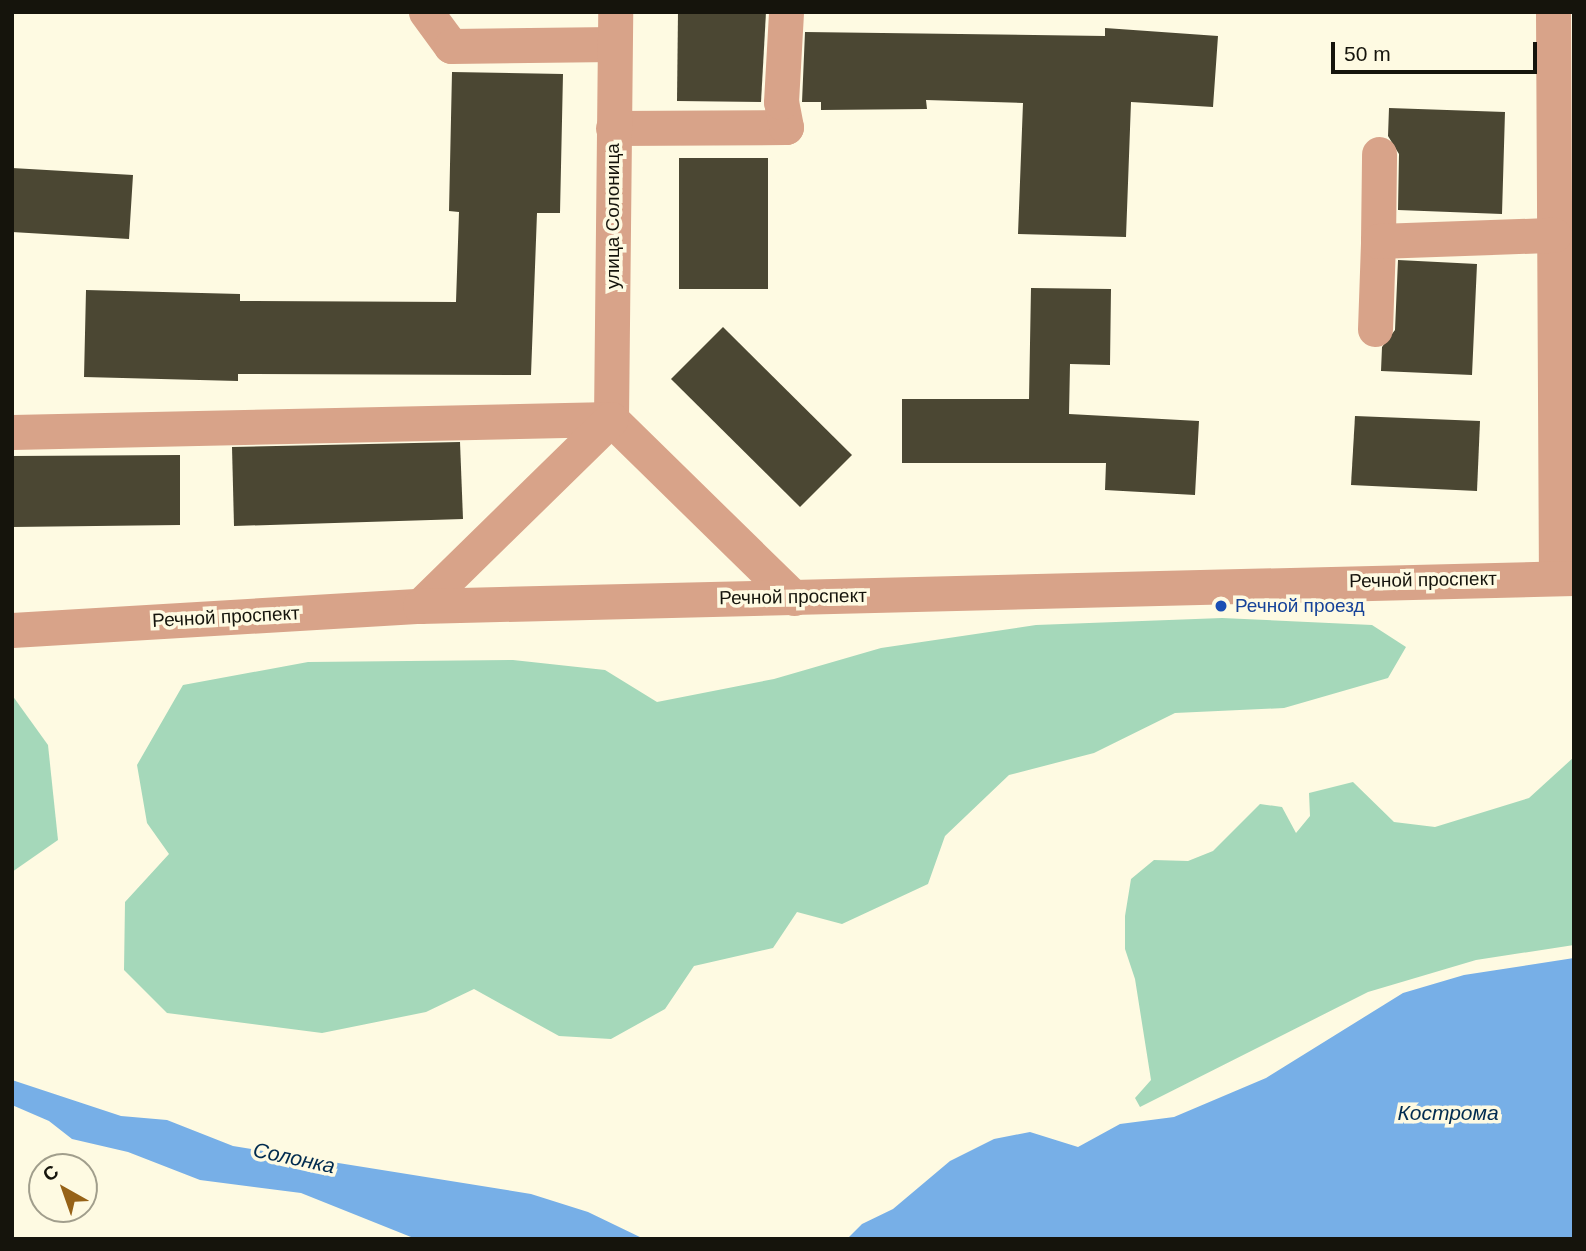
<!DOCTYPE html>
<meta charset="utf-8">
<style>
body{margin:0}
#map{position:relative;width:1586px;height:1251px;overflow:hidden;background:#fefae2;font-family:Helvetica,sans-serif}
div>[style]{position:absolute}
.green>*{inset:0;background:#a5d8ba}
.water>*{inset:0;background:#77afe7}
.building>*{inset:0;background:#4b4733}
.minor>*{height:35px;margin:-17.5px;padding:0 17.5px;transform-origin:17.5px;border-radius:17.5px;background:#d8a389}
.dots>*{width:19px;height:19px;translate:-50% -50%;box-sizing:border-box;border:4px solid #fefae2;border-radius:50%}
span{translate:-50% -50%;white-space:nowrap;text-align:center;line-height:1.15;-webkit-text-stroke:7px #fefae2;paint-order:stroke}
.street-label{font-size:19px;color:#15140c}
.transit-label{font-size:19px;color:#164399}
.left{translate:0 -50%;text-align:left}
.water-label{font-size:21px;color:#012b4f;font-style:italic}
.frame{position:absolute;inset:0;border:14px solid #15140c;pointer-events:none}
.north{position:absolute;left:28px;top:1153px;width:70px;height:70px;box-sizing:border-box;background:#fefae2;border:2px solid #a19e8c;border-radius:50%;rotate:320deg;font-size:19px;font-weight:700;line-height:28px;text-align:center;color:#15140c}
.north::after{content:'';display:block;margin:auto;width:24px;height:32px;background:#966217;clip-path:polygon(50% 0,100% 100%,50% 72%,0 100%)}
.scale{position:absolute;left:1331px;top:42px;width:206px;height:32px;box-sizing:border-box;border:4px solid #15140c;border-top:0;padding-left:9px;font-size:21px;line-height:24px;white-space:nowrap;color:#15140c;-webkit-text-stroke:5px #fefae2;paint-order:stroke}
</style>
<div id="map">
<div class="green">
<div style="clip-path:polygon(1222px 618px,1372px 625px,1406px 647px,1388px 678px,1284px 708px,1175px 713px,1094px 753px,1009px 775px,945px 836px,928px 884px,842px 924px,797px 912px,773px 948px,694px 966px,665px 1009px,611px 1039px,559px 1036px,474px 989px,426px 1012px,322px 1033px,167px 1013px,124px 970px,125px 902px,169px 854px,147px 823px,137px 765px,183px 685px,308px 662px,513px 660px,605px 670px,657px 702px,774px 679px,881px 648px,1036px 625px)"></div>
<div style="clip-path:polygon(12px 695px,48px 745px,58px 840px,12px 872px)"></div>
<div style="clip-path:polygon(1574px 757px,1574px 945px,1476px 960px,1368px 992px,1140px 1107px,1135px 1098px,1151px 1080px,1135px 979px,1125px 949px,1125px 916px,1131px 879px,1154px 860px,1188px 861px,1213px 851px,1260px 804px,1282px 807px,1296px 833px,1310px 816px,1309px 793px,1353px 782px,1394px 822px,1435px 827px,1529px 798px)"></div>
</div>
<div class="water">
<div style="clip-path:polygon(1574px 958px,1574px 1239px,847px 1239px,862px 1224px,893px 1209px,950px 1161px,994px 1139px,1030px 1132px,1078px 1147px,1120px 1124px,1174px 1117px,1266px 1078px,1403px 993px,1464px 975px)"></div>
<div style="clip-path:polygon(12px 1080px,121px 1116px,167px 1120px,233px 1146px,531px 1194px,588px 1212px,644px 1239px,416px 1239px,301px 1193px,200px 1180px,128px 1152px,72px 1139px,49px 1121px,12px 1105px)"></div>
</div>
<div class="building">
<div style="clip-path:polygon(678px 12px,766px 12px,761px 102px,677px 101px)"></div>
<div style="clip-path:polygon(1105px 28px,1218px 36px,1213px 107px,1131px 102px,1126px 237px,1018px 234px,1023px 103px,926px 100px,927px 109px,821px 110px,821px 102px,802px 102px,805px 32px,1105px 36px)"></div>
<div style="clip-path:polygon(452px 72px,563px 74px,560px 213px,537px 213px,531px 375px,238px 374px,238px 381px,84px 377px,86px 290px,240px 294px,240px 301px,456px 302px,459px 212px,449px 211px)"></div>
<div style="clip-path:polygon(1389px 108px,1505px 112px,1502px 214px,1398px 210px,1399px 154px,1388px 136px)"></div>
<div style="clip-path:polygon(679px 158px,768px 158px,768px 289px,679px 289px)"></div>
<div style="clip-path:polygon(12px 168px,133px 175px,129px 239px,12px 232px)"></div>
<div style="clip-path:polygon(1398px 260px,1477px 264px,1472px 375px,1381px 371px,1382px 347px,1395px 330px)"></div>
<div style="clip-path:polygon(1031px 288px,1111px 289px,1110px 365px,1070px 364px,1069px 414px,1199px 421px,1195px 495px,1105px 490px,1106px 463px,902px 463px,902px 399px,1029px 399px)"></div>
<div style="clip-path:polygon(723px 327px,852px 455px,800px 507px,671px 379px)"></div>
<div style="clip-path:polygon(1355px 416px,1480px 421px,1477px 491px,1351px 485px)"></div>
<div style="clip-path:polygon(460px 442px,463px 519px,234px 526px,232px 447px)"></div>
<div style="clip-path:polygon(180px 455px,180px 525px,12px 527px,12px 456px)"></div>
</div>
<div class="minor">
<div style="left:426px;top:12px;width:42px;rotate:53.7deg"></div>
<div style="left:451px;top:46px;width:163px;rotate:-0.7deg"></div>
<div style="left:1553px;top:12px;width:565px;rotate:89.7deg"></div>
<div style="left:613px;top:128px;width:173px;rotate:-0.3deg"></div>
<div style="left:786px;top:127px;width:25px;rotate:-101deg"></div>
<div style="left:781px;top:102px;width:90px;rotate:-86.8deg"></div>
<div style="left:1378px;top:241px;width:87px;rotate:-89.3deg"></div>
<div style="left:1375px;top:329px;width:88px;rotate:-88deg"></div>
<div style="left:1378px;top:241px;width:176px;rotate:-2deg"></div>
<div style="left:611px;top:419px;width:407px;rotate:-89.4deg"></div>
<div style="left:12px;top:432px;width:599px;rotate:-1.24deg"></div>
<div style="left:611px;top:419px;width:256px;rotate:44.4deg"></div>
<div style="left:420px;top:606px;width:267px;rotate:-44.4deg"></div>
<div style="left:12px;top:630px;width:409px;rotate:-3.4deg"></div>
<div style="left:420px;top:606px;width:1154px;rotate:-1.39deg"></div>
</div>
<div class="dots">
<div style="left:1221px;top:606px;background:#1a4fb4"></div>
</div>
<div class="street-label">
<span style="left:613px;top:216px;rotate:-90deg">улица Солоница</span>
<span style="left:1423px;top:580px;rotate:-1deg">Речной проспект</span>
<span style="left:793px;top:597px;rotate:-1deg">Речной проспект</span>
<span style="left:226px;top:617px;rotate:-3deg">Речной проспект</span>
</div>
<div class="transit-label">
<span class="left" style="left:1235px;top:606px">Речной проезд</span>
</div>
<div class="water-label">
<span style="left:1448px;top:1113px">Кострома</span>
<span style="left:294px;top:1158px;rotate:12deg">Солонка</span>
</div>
<div class="frame"></div>
<div class="north">С</div>
<div class="scale">50 m</div>
</div>
